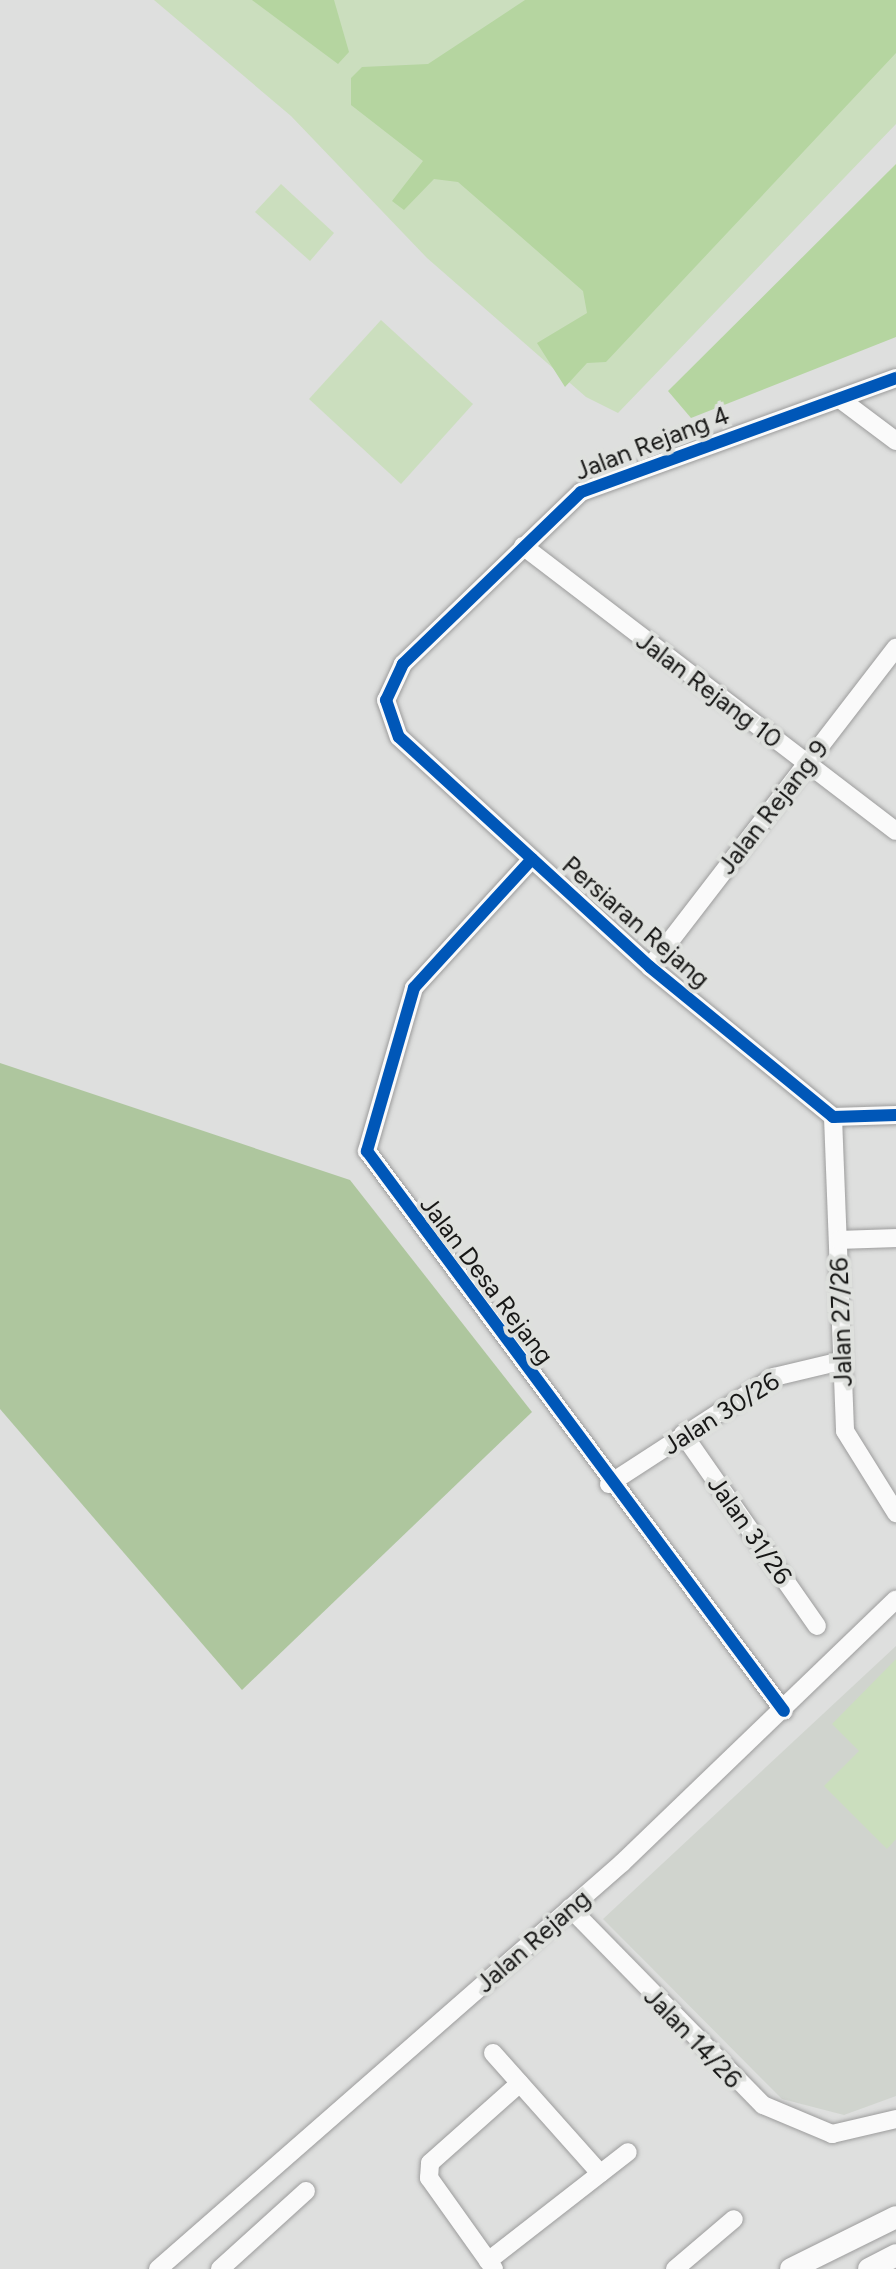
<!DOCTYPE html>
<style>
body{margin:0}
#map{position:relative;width:896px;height:2269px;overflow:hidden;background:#dedfde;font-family:Figtree,sans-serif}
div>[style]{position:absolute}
.built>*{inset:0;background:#d0d4ce}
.green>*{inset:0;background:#cbdebe}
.forest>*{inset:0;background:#aec69e}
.water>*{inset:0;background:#b5d5a0}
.roads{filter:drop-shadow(0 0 2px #9c9c9c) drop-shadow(0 0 2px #9c9c9c)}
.minor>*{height:18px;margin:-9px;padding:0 9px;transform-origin:9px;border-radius:9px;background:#fafafa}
.major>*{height:22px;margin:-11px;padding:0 11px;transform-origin:11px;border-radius:11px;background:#fafafa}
.cycleway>*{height:12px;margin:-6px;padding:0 6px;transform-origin:6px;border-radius:6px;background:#0057b8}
span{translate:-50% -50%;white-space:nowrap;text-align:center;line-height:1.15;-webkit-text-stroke:8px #dee0dd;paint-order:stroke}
.street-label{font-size:25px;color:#171716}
</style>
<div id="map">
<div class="built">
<div style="clip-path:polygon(896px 1646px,896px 2096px,844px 2115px,782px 2099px,603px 1919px)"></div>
</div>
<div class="green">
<div style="clip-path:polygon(154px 0,896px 0,896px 124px,618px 413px,586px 397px,427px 258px,291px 116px)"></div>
<div style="clip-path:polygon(281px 184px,334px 233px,310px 261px,255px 212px)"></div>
<div style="clip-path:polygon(381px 320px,473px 404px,401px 484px,309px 399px)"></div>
<div style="clip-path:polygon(896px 1659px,896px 1839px,887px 1849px,824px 1786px,859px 1751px,832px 1724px)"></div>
</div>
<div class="forest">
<div style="clip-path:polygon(0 1063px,350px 1180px,532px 1412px,242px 1690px,0 1409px)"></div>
</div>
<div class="water">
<div style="clip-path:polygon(252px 0,334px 0,349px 52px,338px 64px)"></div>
<div style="clip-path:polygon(525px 0,896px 0,896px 53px,606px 362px,587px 363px,565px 387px,537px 343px,587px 313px,583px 291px,458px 182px,434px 179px,404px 210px,392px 201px,423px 161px,351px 105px,351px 78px,362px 67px,428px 64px)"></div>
<div style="clip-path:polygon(896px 164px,896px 337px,691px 418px,668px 391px)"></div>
</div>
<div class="roads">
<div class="minor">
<div style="left:896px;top:378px;width:335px;rotate:160.1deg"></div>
<div style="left:581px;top:492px;width:248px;rotate:136deg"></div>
<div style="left:403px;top:664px;width:40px;rotate:115deg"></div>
<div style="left:386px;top:700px;width:39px;rotate:71deg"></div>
<div style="left:399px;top:737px;width:340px;rotate:42.5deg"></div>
<div style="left:650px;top:967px;width:237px;rotate:39.3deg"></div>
<div style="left:833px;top:1117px;width:63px;rotate:-1.8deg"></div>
<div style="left:840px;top:399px;width:70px;rotate:36.9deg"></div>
<div style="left:523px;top:546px;width:469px;rotate:37.4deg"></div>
<div style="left:532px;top:859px;width:175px;rotate:132.5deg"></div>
<div style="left:414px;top:988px;width:170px;rotate:106.1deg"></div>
<div style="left:367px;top:1151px;width:698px;rotate:53.33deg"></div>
<div style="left:650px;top:967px;width:403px;rotate:-52.4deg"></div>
<div style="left:833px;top:1117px;width:314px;rotate:87.8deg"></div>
<div style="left:845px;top:1431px;width:97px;rotate:58.1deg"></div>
<div style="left:839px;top:1240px;width:57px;rotate:-2deg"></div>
<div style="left:683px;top:1434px;width:234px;rotate:55.1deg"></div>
<div style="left:609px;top:1484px;width:197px;rotate:-33deg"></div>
<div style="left:774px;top:1377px;width:69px;rotate:-13.4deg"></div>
<div style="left:570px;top:1908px;width:276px;rotate:45.6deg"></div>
<div style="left:763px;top:2105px;width:75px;rotate:22.8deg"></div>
<div style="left:832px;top:2134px;width:66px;rotate:-13.2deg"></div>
<div style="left:493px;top:2053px;width:161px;rotate:48.3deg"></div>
<div style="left:488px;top:2261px;width:177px;rotate:-37.9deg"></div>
<div style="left:158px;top:2269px;width:617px;rotate:-41.19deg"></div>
<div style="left:622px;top:1863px;width:380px;rotate:-43.9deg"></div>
<div style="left:220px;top:2269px;width:116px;rotate:-42.2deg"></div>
<div style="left:494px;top:2269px;width:112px;rotate:-125.5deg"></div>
<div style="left:429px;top:2178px;width:15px;rotate:-86deg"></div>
<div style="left:430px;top:2163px;width:120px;rotate:-41.6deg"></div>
<div style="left:675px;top:2269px;width:77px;rotate:-40.3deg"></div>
</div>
<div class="major">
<div style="left:791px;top:2269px;width:117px;rotate:-26.3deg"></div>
<div style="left:869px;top:2269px;width:30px;rotate:-27deg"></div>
</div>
</div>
<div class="cycleway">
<div style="left:896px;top:378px;width:335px;rotate:160.1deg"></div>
<div style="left:581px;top:492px;width:248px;rotate:136deg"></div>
<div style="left:403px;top:664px;width:40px;rotate:115deg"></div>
<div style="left:386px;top:700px;width:39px;rotate:71deg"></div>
<div style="left:399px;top:737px;width:340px;rotate:42.5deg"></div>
<div style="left:650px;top:967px;width:237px;rotate:39.3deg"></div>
<div style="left:833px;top:1117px;width:63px;rotate:-1.8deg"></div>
<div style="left:532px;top:859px;width:175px;rotate:132.5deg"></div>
<div style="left:414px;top:988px;width:170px;rotate:106.1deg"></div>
<div style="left:367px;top:1151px;width:698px;rotate:53.33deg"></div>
</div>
<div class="street-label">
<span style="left:652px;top:443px;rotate:-21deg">Jalan Rejang 4</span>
<span style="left:709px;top:690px;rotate:37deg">Jalan Rejang 10</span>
<span style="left:773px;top:807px;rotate:-52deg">Jalan Rejang 9</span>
<span style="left:636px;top:922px;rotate:41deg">Persiaran Rejang</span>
<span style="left:487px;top:1280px;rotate:53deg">Jalan Desa Rejang</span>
<span style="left:841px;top:1322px;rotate:-92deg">Jalan 27/26</span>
<span style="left:721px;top:1413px;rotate:-32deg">Jalan 30/26</span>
<span style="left:750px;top:1530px;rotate:55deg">Jalan 31/26</span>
<span style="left:533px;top:1941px;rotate:-41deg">Jalan Rejang</span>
<span style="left:693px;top:2038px;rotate:46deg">Jalan 14/26</span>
</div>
</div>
